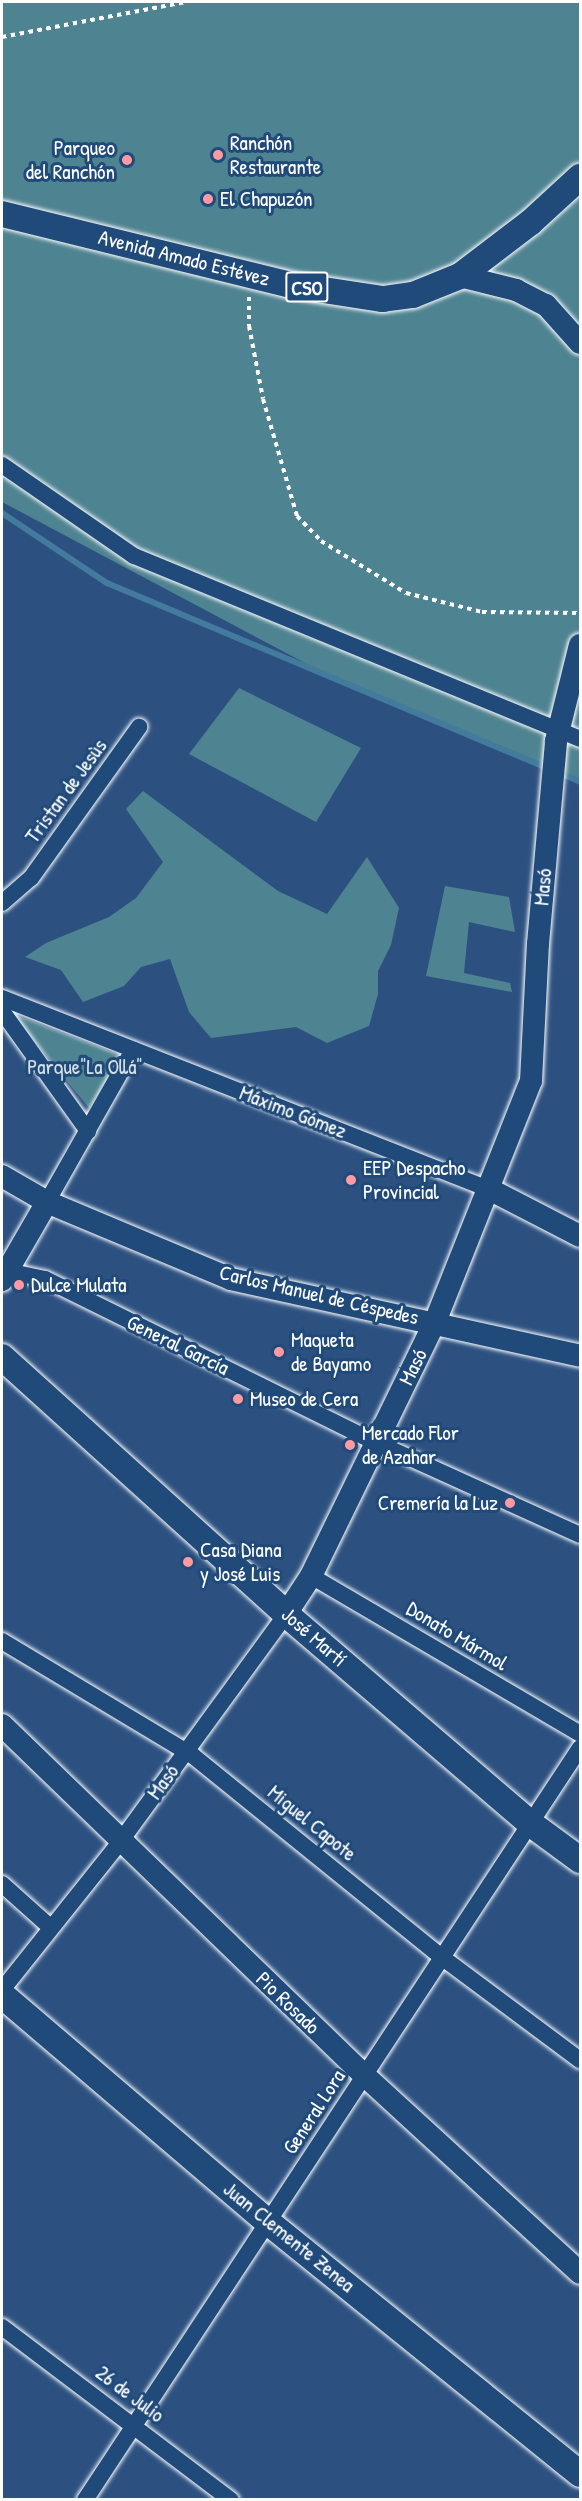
<!DOCTYPE html>
<meta charset="utf-8">
<style>
body{margin:0}
#map{position:relative;width:582px;height:2501px;overflow:hidden;background:#2c5181;font-family:"Patrick Hand",sans-serif}
div>[style]{position:absolute}
.green>*{inset:0;background:#4e8391}
.stream>*{height:6px;margin:-3px;padding:0 3px;transform-origin:3px;border-radius:3px;background:#437b9d}
.path>*{height:4px;margin-top:-2px;transform-origin:0;background:repeating-linear-gradient(90deg,#fff 0 4.5px,transparent 0 9px)}
.roads{filter:drop-shadow(0 0 2px #fff) drop-shadow(0 0 2px #fff)}
.street>*{height:16px;margin:-8px;padding:0 8px;transform-origin:8px;border-radius:8px;background:#1f4a7a}
.secondary>*{height:22px;margin:-11px;padding:0 11px;transform-origin:11px;border-radius:11px;background:#1f4a7a}
.primary>*{height:26px;margin:-13px;padding:0 13px;transform-origin:13px;border-radius:13px;background:#1f4a7a}
.dots>*{width:16px;height:16px;translate:-50% -50%;box-sizing:border-box;border:3px solid #1f4a7a;border-radius:50%}
span{translate:-50% -50%;white-space:nowrap;text-align:center;line-height:1.15;-webkit-text-stroke:6px #1f4a7a;paint-order:stroke}
.shield-label span{padding:2px 4px;background:#1f4a7a;border:2px solid;border-radius:4px;-webkit-text-stroke-width:0}
.shield-label{font-size:20px;color:#fff;font-weight:700}
.poi-label{font-size:21px;color:#fff}
.left{translate:0 -50%;text-align:left}
.right{translate:-100% -50%;text-align:right}
.street-label{font-size:21px;color:#fff}
.park-label{font-size:21px;color:#d3e0e4}
.frame{position:absolute;inset:0;border:3px solid #fff;pointer-events:none}
</style>
<div id="map">
<div class="green">
<div style="clip-path:polygon(2px 2px,580px 2px,580px 782px,337px 680px,2px 502px)"></div>
<div style="clip-path:polygon(239px 688px,361px 748px,316px 822px,189px 754px)"></div>
<div style="clip-path:polygon(143px 791px,278px 891px,327px 914px,367px 857px,399px 908px,391px 945px,378px 971px,378px 994px,369px 1026px,327px 1043px,296px 1027px,211px 1038px,189px 1012px,170px 959px,141px 967px,124px 986px,83px 1002px,61px 970px,25px 957px,46px 943px,109px 917px,136px 898px,163px 862px,126px 809px)"></div>
<div style="clip-path:polygon(445px 886px,509px 897px,515px 932px,469px 922px,464px 973px,510px 983px,512px 992px,426px 976px)"></div>
<div style="clip-path:polygon(13px 1014px,122px 1056px,89px 1108px)"></div>
</div>
<div class="stream">
<div style="left:2px;top:513px;width:126px;rotate:33.7deg"></div>
<div style="left:107px;top:583px;width:478px;rotate:22.8deg"></div>
<div style="left:558px;top:772px;width:24px;rotate:24deg"></div>
</div>
<div class="path">
<div style="left:2px;top:37px;width:187px;rotate:-10.8deg"></div>
<div style="left:249px;top:297px;width:29px;rotate:90deg"></div>
<div style="left:249px;top:326px;width:74px;rotate:79.1deg"></div>
<div style="left:263px;top:399px;width:122px;rotate:73.8deg"></div>
<div style="left:297px;top:516px;width:35px;rotate:46deg"></div>
<div style="left:321px;top:541px;width:100px;rotate:31.5deg"></div>
<div style="left:406px;top:593px;width:78px;rotate:14deg"></div>
<div style="left:482px;top:612px;width:98px;rotate:0.6deg"></div>
</div>
<div class="roads">
<div class="street">
<div style="left:2px;top:465px;width:160px;rotate:34.6deg"></div>
<div style="left:134px;top:556px;width:482px;rotate:22.3deg"></div>
<div style="left:2px;top:903px;width:38px;rotate:-41deg"></div>
<div style="left:31px;top:878px;width:186px;rotate:-54.4deg"></div>
<div style="left:2px;top:998px;width:525px;rotate:21.44deg"></div>
<div style="left:2px;top:1011px;width:148px;rotate:54.4deg"></div>
<div style="left:47px;top:1202px;width:175px;rotate:-60.5deg"></div>
<div style="left:7px;top:1271px;width:39px;rotate:12deg"></div>
<div style="left:45px;top:1279px;width:368px;rotate:26.3deg"></div>
<div style="left:375px;top:1442px;width:225px;rotate:24.4deg"></div>
<div style="left:311px;top:1576px;width:312px;rotate:30.4deg"></div>
<div style="left:2px;top:1641px;width:222px;rotate:31deg"></div>
<div style="left:192px;top:1755px;width:323px;rotate:39deg"></div>
<div style="left:443px;top:1958px;width:171px;rotate:36.7deg"></div>
<div style="left:2px;top:1884px;width:63px;rotate:41.8deg"></div>
<div style="left:2px;top:1990px;width:189px;rotate:-51.4deg"></div>
<div style="left:120px;top:1842px;width:282px;rotate:-53.9deg"></div>
<div style="left:2px;top:2327px;width:287px;rotate:37.1deg"></div>
<div style="left:85px;top:2500px;width:900px;rotate:-56.65deg"></div>
</div>
<div class="secondary">
<div style="left:460px;top:276px;width:58px;rotate:14deg"></div>
<div style="left:516px;top:290px;width:34px;rotate:27deg"></div>
<div style="left:546px;top:305px;width:51px;rotate:48.2deg"></div>
<div style="left:2px;top:1176px;width:52px;rotate:30deg"></div>
<div style="left:47px;top:1202px;width:199px;rotate:22.7deg"></div>
<div style="left:231px;top:1279px;width:357px;rotate:12.4deg"></div>
<div style="left:491px;top:1190px;width:100px;rotate:27.3deg"></div>
<div style="left:2px;top:1280px;width:90px;rotate:-60deg"></div>
<div style="left:286px;top:1614px;width:45px;rotate:-56.7deg"></div>
<div style="left:311px;top:1576px;width:283px;rotate:-64deg"></div>
<div style="left:435px;top:1322px;width:259px;rotate:-68.3deg"></div>
<div style="left:531px;top:1081px;width:137px;rotate:-87.1deg"></div>
<div style="left:538px;top:944px;width:204px;rotate:-84.9deg"></div>
<div style="left:556px;top:741px;width:99px;rotate:-76deg"></div>
<div style="left:2px;top:1725px;width:504px;rotate:44.03deg"></div>
<div style="left:364px;top:2075px;width:293px;rotate:42.5deg"></div>
</div>
<div class="primary">
<div style="left:2px;top:214px;width:298px;rotate:13.8deg"></div>
<div style="left:291px;top:285px;width:93px;rotate:8.7deg"></div>
<div style="left:383px;top:299px;width:30px;rotate:-8deg"></div>
<div style="left:413px;top:295px;width:51px;rotate:-22deg"></div>
<div style="left:460px;top:276px;width:89px;rotate:-37.3deg"></div>
<div style="left:531px;top:222px;width:67px;rotate:-42.6deg"></div>
<div style="left:2px;top:1357px;width:383px;rotate:42.1deg"></div>
<div style="left:286px;top:1614px;width:323px;rotate:40.6deg"></div>
<div style="left:531px;top:1824px;width:61px;rotate:36.3deg"></div>
<div style="left:2px;top:1995px;width:351px;rotate:40.5deg"></div>
<div style="left:269px;top:2223px;width:400px;rotate:38.9deg"></div>
</div>
</div>
<div class="dots">
<div style="left:218px;top:155px;background:#ff9aa2"></div>
<div style="left:127px;top:160px;background:#ff9aa2"></div>
<div style="left:208px;top:199px;background:#ff9aa2"></div>
<div style="left:351px;top:1180px;background:#ff9aa2"></div>
<div style="left:19px;top:1285px;background:#ff9aa2"></div>
<div style="left:279px;top:1352px;background:#ff9aa2"></div>
<div style="left:238px;top:1399px;background:#ff9aa2"></div>
<div style="left:350px;top:1445px;background:#ff9aa2"></div>
<div style="left:510px;top:1503px;background:#ff9aa2"></div>
<div style="left:188px;top:1562px;background:#ff9aa2"></div>
</div>
<div class="shield-label">
<span style="left:307px;top:287px">CSO</span>
</div>
<div class="poi-label">
<span class="left" style="left:230px;top:155px">Ranchón<br>Restaurante</span>
<span class="right" style="left:115px;top:160px">Parqueo<br>del Ranchón</span>
<span class="left" style="left:220px;top:199px">El Chapuzón</span>
<span class="left" style="left:363px;top:1180px">EEP Despacho<br>Provincial</span>
<span class="left" style="left:31px;top:1285px">Dulce Mulata</span>
<span class="left" style="left:291px;top:1352px">Maqueta<br>de Bayamo</span>
<span class="left" style="left:250px;top:1399px">Museo de Cera</span>
<span class="left" style="left:362px;top:1445px">Mercado Flor<br>de Azahar</span>
<span class="right" style="left:498px;top:1503px">Cremería la Luz</span>
<span class="left" style="left:200px;top:1562px">Casa Diana<br>y José Luis</span>
</div>
<div class="street-label">
<span style="left:184px;top:258px;rotate:14deg">Avenida Amado Estévez</span>
<span style="left:66px;top:791px;rotate:-54deg">Tristan de Jesùs</span>
<span style="left:543px;top:887px;rotate:-85deg">Masó</span>
<span style="left:293px;top:1112px;rotate:21deg">Máximo Gómez</span>
<span style="left:319px;top:1295px;rotate:13deg">Carlos Manuel de Céspedes</span>
<span style="left:178px;top:1345px;rotate:26deg">General García</span>
<span style="left:413px;top:1367px;rotate:-64deg">Masó</span>
<span style="left:457px;top:1636px;rotate:31deg">Donato Mármol</span>
<span style="left:314px;top:1637px;rotate:41deg">José Martí</span>
<span style="left:163px;top:1782px;rotate:-54deg">Masó</span>
<span style="left:312px;top:1823px;rotate:39deg">Miguel Capote</span>
<span style="left:288px;top:2003px;rotate:44deg">Pio Rosado</span>
<span style="left:314px;top:2112px;rotate:-57deg">General Lora</span>
<span style="left:289px;top:2237px;rotate:39deg">Juan Clemente Zenea</span>
<span style="left:130px;top:2394px;rotate:37deg">26 de Julio</span>
</div>
<div class="park-label">
<span style="left:85px;top:1067px">Parque"La Ollá"</span>
</div>
<div class="frame"></div>
</div>
